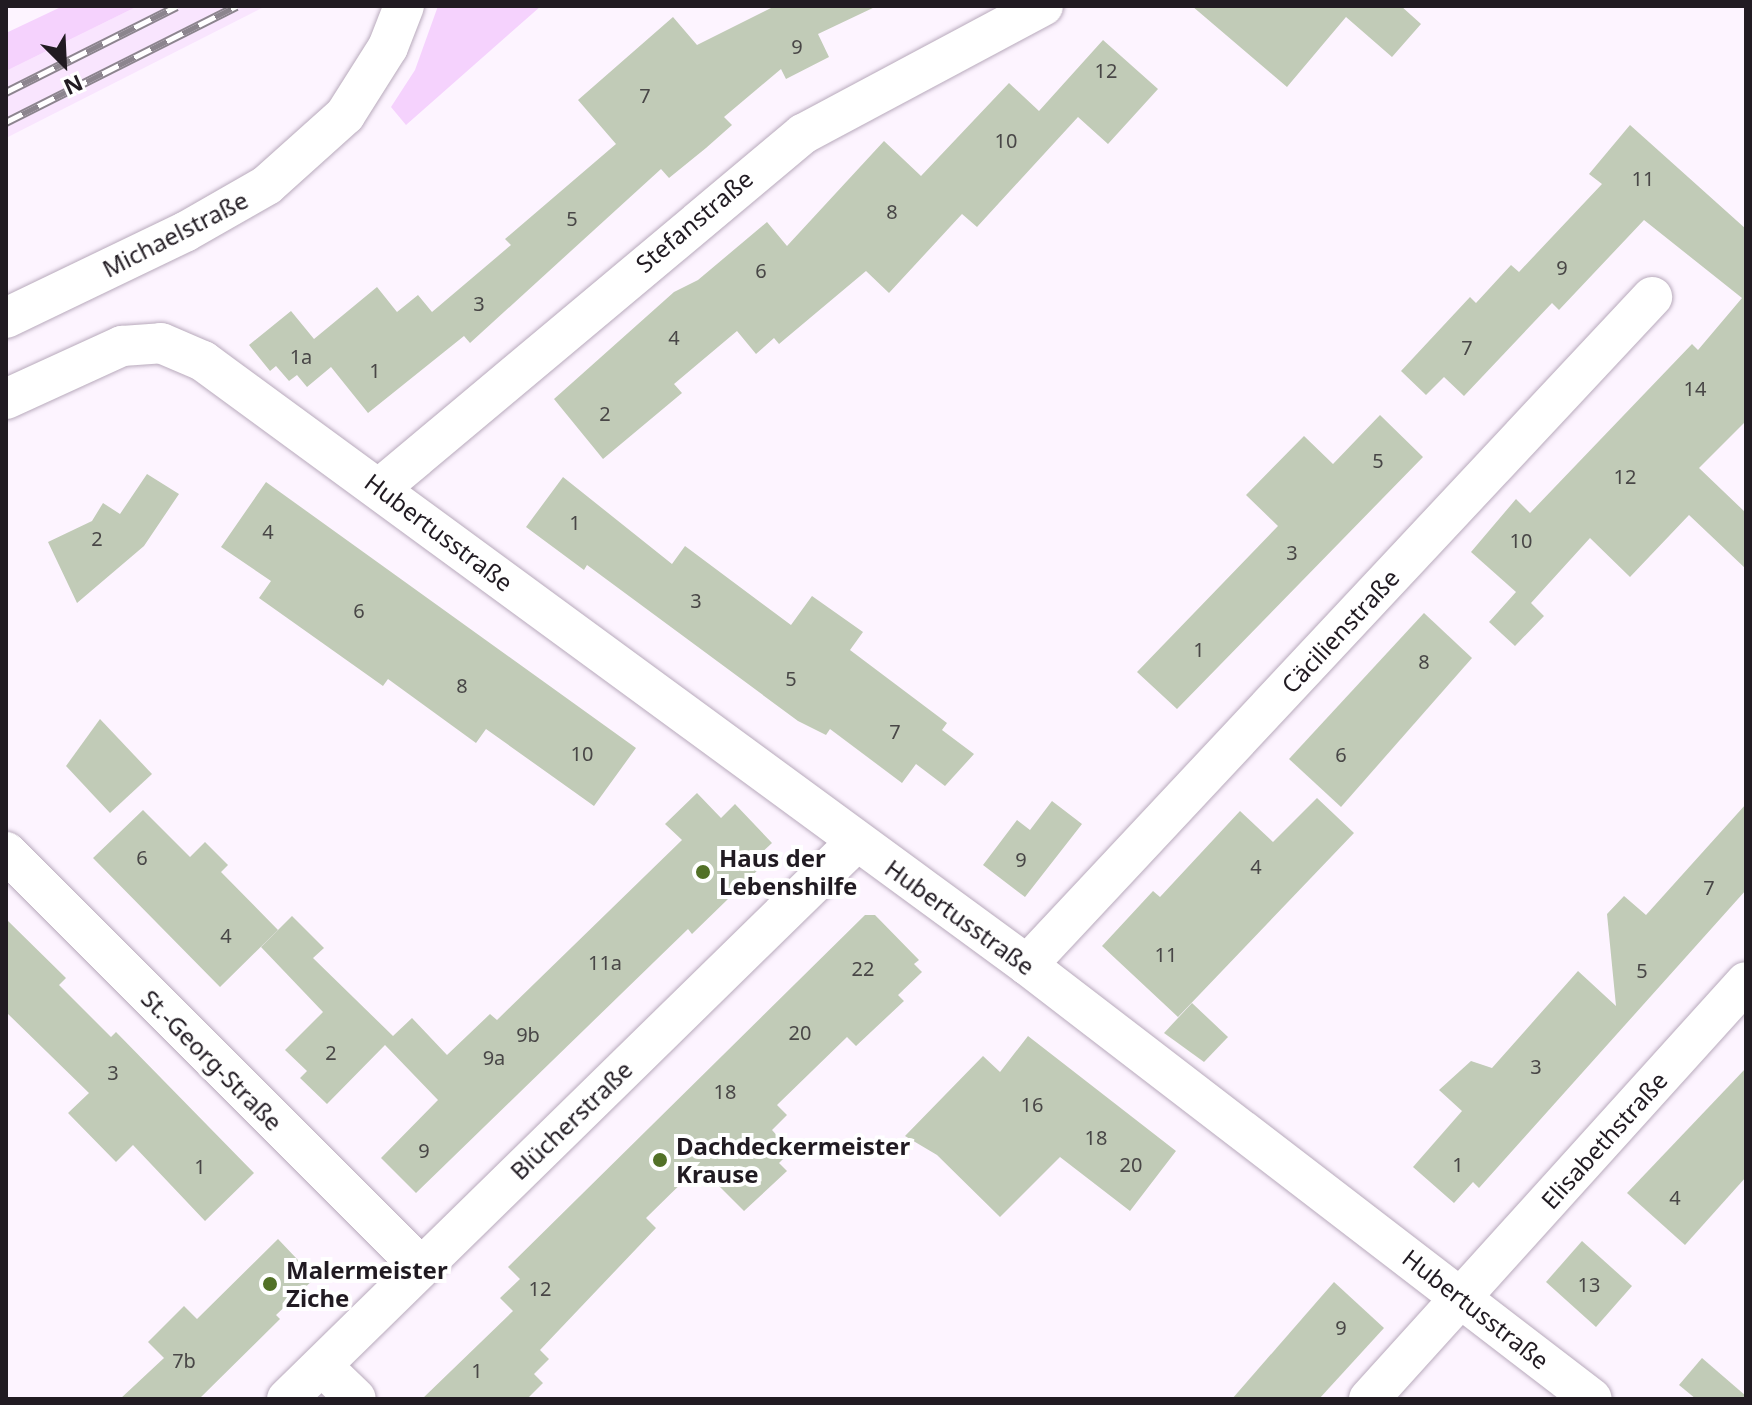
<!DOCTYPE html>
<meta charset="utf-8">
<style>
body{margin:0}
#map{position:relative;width:1752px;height:1405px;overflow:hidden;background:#fdf4ff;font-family:"Noto Sans",sans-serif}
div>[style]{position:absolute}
.built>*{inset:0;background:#f9e5fe}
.green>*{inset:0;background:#f5d2fd}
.building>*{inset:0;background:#c1cbb7}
.roads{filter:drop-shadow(0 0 2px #b8aabc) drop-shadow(0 0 2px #b8aabc)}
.street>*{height:40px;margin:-20px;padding:0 20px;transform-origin:20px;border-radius:20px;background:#fff}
.rail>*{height:9px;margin-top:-4.5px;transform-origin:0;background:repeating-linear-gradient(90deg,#fff 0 18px,#8c858e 0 36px);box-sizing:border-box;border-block:2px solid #8c858e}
.dots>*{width:22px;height:22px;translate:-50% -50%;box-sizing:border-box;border:4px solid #fff;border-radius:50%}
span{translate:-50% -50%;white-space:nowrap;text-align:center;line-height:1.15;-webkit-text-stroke:8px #fff;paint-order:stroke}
.number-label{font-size:20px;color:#494747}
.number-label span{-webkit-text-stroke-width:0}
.street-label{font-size:24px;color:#211b22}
.poi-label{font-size:24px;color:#211b22;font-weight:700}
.left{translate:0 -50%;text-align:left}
.frame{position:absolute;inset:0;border:8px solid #211b22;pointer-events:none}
.north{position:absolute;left:24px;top:24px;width:80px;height:80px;-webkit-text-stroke:6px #fff;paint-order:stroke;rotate:156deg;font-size:22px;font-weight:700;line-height:32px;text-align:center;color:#211b22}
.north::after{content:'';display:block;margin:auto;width:28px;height:36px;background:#211b22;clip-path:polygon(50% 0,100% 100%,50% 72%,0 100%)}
</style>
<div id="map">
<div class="built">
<div style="clip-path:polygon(138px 6px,266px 6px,6px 138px,6px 71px)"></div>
</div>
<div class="green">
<div style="clip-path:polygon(63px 6px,138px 6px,6px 71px,6px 33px)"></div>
<div style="clip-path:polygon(438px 6px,541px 6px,406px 125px,391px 107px,415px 70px)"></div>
</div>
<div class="building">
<div style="clip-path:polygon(775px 6px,877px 6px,818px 34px,829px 57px,786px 79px,781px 69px,724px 117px,732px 125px,706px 148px,669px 178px,661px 169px,470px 343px,464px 336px,368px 413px,331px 367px,307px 387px,297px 375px,289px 381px,276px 366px,270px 371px,249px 345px,291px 311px,314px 339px,377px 287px,397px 312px,418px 295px,432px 312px,511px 245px,505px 239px,616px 144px,578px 100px,673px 17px,697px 45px)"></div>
<div style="clip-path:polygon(1192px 6px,1401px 6px,1421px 24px,1392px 57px,1346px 17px,1287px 87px)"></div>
<div style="clip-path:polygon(1103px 40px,1158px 89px,1108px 144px,1078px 117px,977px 227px,962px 214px,889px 293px,866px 271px,779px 344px,774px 338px,756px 354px,737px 331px,674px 384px,682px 393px,603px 459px,554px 399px,674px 292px,698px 280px,767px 222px,787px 246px,884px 141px,921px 176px,1009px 83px,1039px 111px)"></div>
<div style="clip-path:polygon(1630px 125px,1746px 229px,1746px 421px,1699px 468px,1746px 513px,1746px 569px,1689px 515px,1630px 577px,1590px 538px,1531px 603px,1544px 616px,1515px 646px,1489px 622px,1516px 592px,1471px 552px,1516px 499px,1530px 513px,1692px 344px,1698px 350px,1742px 298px,1644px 220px,1559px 310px,1552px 303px,1464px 396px,1444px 377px,1426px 395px,1401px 371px,1470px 297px,1476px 303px,1511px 265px,1519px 272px,1602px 184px,1589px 174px)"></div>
<div style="clip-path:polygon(1380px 415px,1423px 457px,1177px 709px,1137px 672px,1278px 526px,1246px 495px,1304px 436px,1333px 464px)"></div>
<div style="clip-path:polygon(147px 474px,179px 494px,144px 546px,77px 603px,48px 542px,92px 521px,103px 503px,120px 514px)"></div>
<div style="clip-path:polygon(563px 477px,672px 564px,685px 546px,791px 625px,812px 596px,863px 632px,850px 650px,947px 723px,942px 730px,974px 754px,945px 786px,916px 764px,902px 783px,830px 729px,826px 735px,798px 721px,587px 565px,584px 570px,526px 527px)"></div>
<div style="clip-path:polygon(266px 482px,636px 748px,594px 806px,486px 729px,476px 743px,388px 679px,383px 686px,259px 598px,271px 581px,221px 547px)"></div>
<div style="clip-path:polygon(1424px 613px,1472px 658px,1341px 807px,1289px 759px)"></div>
<div style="clip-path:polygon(100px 719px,152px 774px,110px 813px,66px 766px)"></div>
<div style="clip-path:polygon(697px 793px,721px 818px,735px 804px,772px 843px,758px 856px,765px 863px,692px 934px,688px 929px,416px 1193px,381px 1158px,438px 1100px,385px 1045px,327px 1104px,300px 1078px,307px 1071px,285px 1050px,323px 1012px,261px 947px,292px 916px,324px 948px,313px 958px,393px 1036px,412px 1018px,447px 1055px,490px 1014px,497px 1020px,682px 840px,665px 824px)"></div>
<div style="clip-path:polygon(1317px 798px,1354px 833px,1178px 1017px,1102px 946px,1153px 891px,1160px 897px,1240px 811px,1273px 842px)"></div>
<div style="clip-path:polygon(1052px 801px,1082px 824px,1025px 897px,983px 865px,1017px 820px,1030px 830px)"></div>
<div style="clip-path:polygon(1746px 804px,1746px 890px,1479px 1188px,1473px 1182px,1454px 1203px,1413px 1167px,1462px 1111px,1439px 1090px,1471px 1061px,1492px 1068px,1578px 971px,1616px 1006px,1607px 914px,1624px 896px,1646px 915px)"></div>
<div style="clip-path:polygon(143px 810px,190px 857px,205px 842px,228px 865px,221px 872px,278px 930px,220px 987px,93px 858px)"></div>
<div style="clip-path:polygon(865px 915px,875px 915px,919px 960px,914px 964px,922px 972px,898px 995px,904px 1001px,856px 1046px,847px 1037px,777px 1105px,787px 1115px,772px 1130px,791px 1151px,779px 1163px,787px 1171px,744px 1211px,699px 1166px,646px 1218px,656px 1228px,540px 1350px,549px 1359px,534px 1374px,543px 1383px,527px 1399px,422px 1399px,513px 1311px,500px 1298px,520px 1279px,508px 1267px)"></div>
<div style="clip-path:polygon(6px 919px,66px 978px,59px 985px,111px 1037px,116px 1032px,254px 1173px,205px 1221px,133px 1145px,116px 1162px,68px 1113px,89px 1093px,6px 1012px)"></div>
<div style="clip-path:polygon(1192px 1003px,1228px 1037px,1204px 1062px,1164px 1033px)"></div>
<div style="clip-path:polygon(1028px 1036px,1176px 1151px,1130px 1211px,1060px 1157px,1000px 1217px,937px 1155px,905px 1136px,983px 1056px,1000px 1072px)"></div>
<div style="clip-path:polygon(1746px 1068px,1746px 1177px,1685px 1245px,1627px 1193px)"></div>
<div style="clip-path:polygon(278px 1239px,315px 1278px,276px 1315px,280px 1319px,199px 1399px,120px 1399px,164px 1358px,148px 1342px,184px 1306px,197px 1319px)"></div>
<div style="clip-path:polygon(1582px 1241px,1632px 1286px,1596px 1327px,1546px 1282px)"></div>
<div style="clip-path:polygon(1334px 1282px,1384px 1328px,1319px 1399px,1232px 1399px)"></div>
<div style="clip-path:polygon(1702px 1358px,1746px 1396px,1746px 1399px,1696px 1399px,1679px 1385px)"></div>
</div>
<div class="roads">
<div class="street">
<div style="left:6px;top:318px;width:199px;rotate:-25.7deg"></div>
<div style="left:185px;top:232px;width:95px;rotate:-29.8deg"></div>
<div style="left:267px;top:185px;width:105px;rotate:-41.9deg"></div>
<div style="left:345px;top:115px;width:80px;rotate:-57.7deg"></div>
<div style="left:388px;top:47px;width:44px;rotate:-68.7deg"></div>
<div style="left:6px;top:399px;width:128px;rotate:-24.6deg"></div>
<div style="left:122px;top:346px;width:39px;rotate:-4deg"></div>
<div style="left:161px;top:343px;width:46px;rotate:23.2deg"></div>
<div style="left:203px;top:361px;width:1022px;rotate:36.24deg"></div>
<div style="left:1027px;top:965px;width:712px;rotate:37.53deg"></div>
<div style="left:380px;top:488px;width:552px;rotate:-39.93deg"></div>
<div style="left:803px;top:134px;width:272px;rotate:-28.1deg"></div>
<div style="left:6px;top:852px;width:585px;rotate:45deg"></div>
<div style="left:1027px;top:965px;width:915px;rotate:-46.9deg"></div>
<div style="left:322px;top:1366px;width:47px;rotate:44.1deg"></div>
<div style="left:287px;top:1399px;width:796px;rotate:-44.39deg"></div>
<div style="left:1369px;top:1399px;width:562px;rotate:-47.88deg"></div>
</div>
</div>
<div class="rail">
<div style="left:6px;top:92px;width:191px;rotate:-26.7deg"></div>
<div style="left:6px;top:122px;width:258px;rotate:-26.7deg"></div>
</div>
<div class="dots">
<div style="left:703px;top:872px;background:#527127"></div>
<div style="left:660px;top:1160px;background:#527127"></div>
<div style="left:270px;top:1284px;background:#527127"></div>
</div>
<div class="number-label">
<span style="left:797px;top:46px">9</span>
<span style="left:1106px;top:70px">12</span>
<span style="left:645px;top:95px">7</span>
<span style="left:1006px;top:140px">10</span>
<span style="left:1643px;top:178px">11</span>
<span style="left:892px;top:211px">8</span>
<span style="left:572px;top:218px">5</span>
<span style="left:1562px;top:267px">9</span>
<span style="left:761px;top:270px">6</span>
<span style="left:479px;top:303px">3</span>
<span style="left:674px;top:337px">4</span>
<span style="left:1467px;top:347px">7</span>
<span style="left:301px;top:356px">1a</span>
<span style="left:375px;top:370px">1</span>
<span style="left:1695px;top:388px">14</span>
<span style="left:605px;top:413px">2</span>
<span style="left:1378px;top:460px">5</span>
<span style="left:1625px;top:476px">12</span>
<span style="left:575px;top:522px">1</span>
<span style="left:268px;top:531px">4</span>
<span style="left:97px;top:538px">2</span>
<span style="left:1521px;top:540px">10</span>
<span style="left:1292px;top:552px">3</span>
<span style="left:696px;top:600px">3</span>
<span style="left:359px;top:610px">6</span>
<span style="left:1199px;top:649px">1</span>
<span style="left:1424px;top:661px">8</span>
<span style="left:791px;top:678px">5</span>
<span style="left:462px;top:685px">8</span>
<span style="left:895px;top:731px">7</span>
<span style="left:582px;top:753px">10</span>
<span style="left:1341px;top:754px">6</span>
<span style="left:142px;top:857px">6</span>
<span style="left:1021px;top:859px">9</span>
<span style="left:1256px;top:866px">4</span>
<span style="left:1709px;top:887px">7</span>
<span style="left:226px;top:935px">4</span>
<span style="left:1166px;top:954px">11</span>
<span style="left:605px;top:962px">11a</span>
<span style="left:863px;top:968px">22</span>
<span style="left:1642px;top:970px">5</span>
<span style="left:800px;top:1032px">20</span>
<span style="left:528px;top:1034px">9b</span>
<span style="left:331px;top:1052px">2</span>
<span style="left:494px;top:1057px">9a</span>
<span style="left:1536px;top:1066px">3</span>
<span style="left:113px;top:1072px">3</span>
<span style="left:725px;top:1091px">18</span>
<span style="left:1032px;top:1104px">16</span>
<span style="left:1096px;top:1137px">18</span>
<span style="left:424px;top:1150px">9</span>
<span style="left:1131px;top:1164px">20</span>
<span style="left:1458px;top:1164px">1</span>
<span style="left:200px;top:1166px">1</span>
<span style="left:1675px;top:1197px">4</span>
<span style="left:1589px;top:1284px">13</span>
<span style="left:540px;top:1288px">12</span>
<span style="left:1341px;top:1327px">9</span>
<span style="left:184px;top:1360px">7b</span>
<span style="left:477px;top:1370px">1</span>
</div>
<div class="street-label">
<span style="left:694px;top:221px;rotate:-40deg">Stefanstraße</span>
<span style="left:175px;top:234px;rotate:-27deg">Michaelstraße</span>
<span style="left:439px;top:532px;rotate:37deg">Hubertusstraße</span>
<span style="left:1340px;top:631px;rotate:-47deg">Cäcilienstraße</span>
<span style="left:960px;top:917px;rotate:36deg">Hubertusstraße</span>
<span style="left:212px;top:1060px;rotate:45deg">St.-Georg-Straße</span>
<span style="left:571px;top:1120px;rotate:-44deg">Blücherstraße</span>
<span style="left:1604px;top:1140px;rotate:-48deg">Elisabethstraße</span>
<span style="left:1476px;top:1309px;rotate:38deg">Hubertusstraße</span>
</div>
<div class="poi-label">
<span class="left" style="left:719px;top:872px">Haus der<br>Lebenshilfe</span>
<span class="left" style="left:676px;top:1160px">Dachdeckermeister<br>Krause</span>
<span class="left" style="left:286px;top:1284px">Malermeister<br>Ziche</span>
</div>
<div class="frame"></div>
<div class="north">N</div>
</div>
